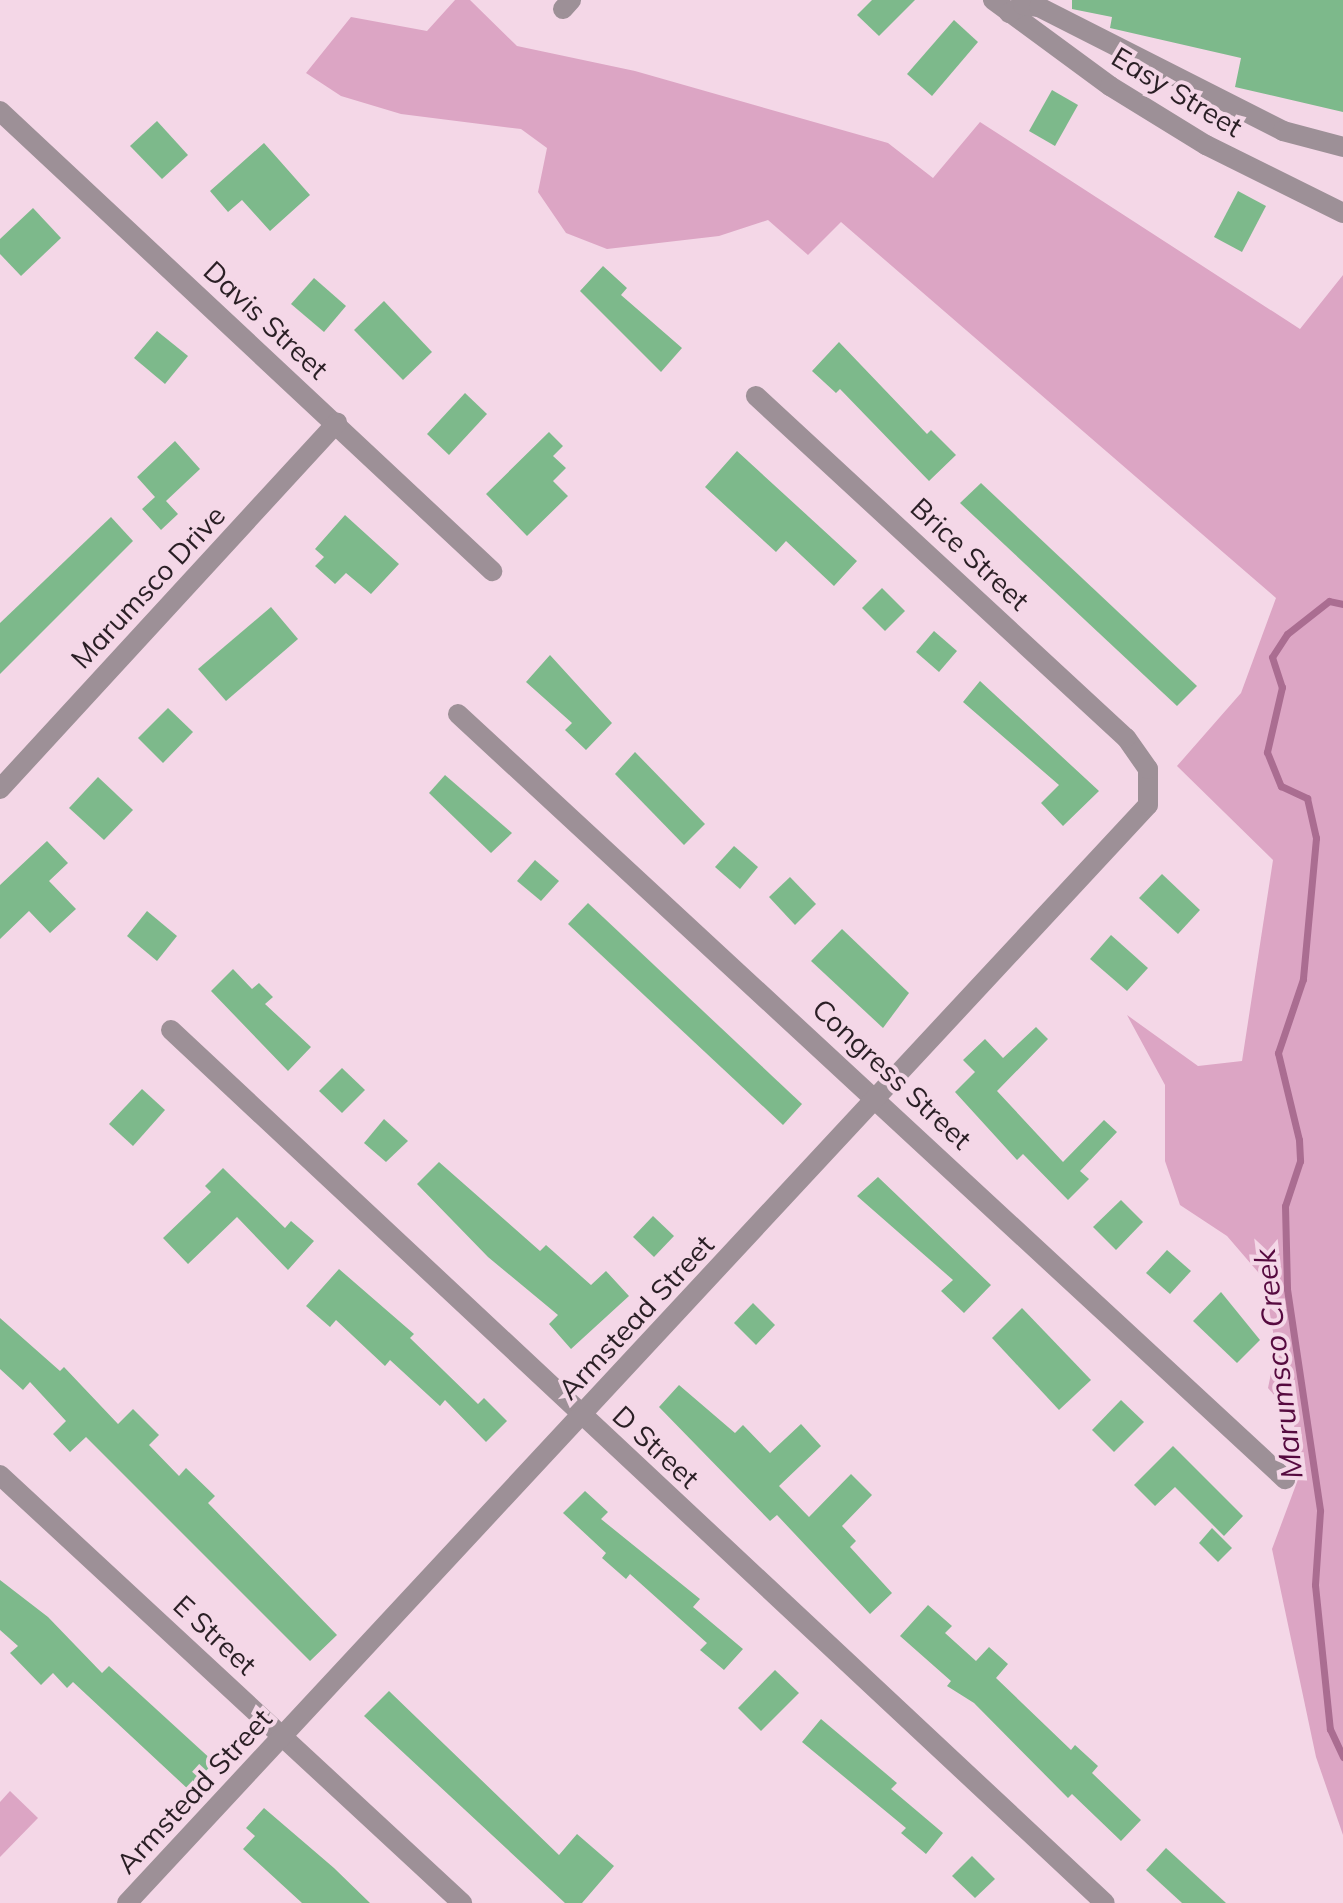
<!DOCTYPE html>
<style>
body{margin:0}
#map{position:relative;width:1343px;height:1903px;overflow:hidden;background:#f4d7e7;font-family:Mulish,sans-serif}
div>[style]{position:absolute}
.green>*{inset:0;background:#dca5c4}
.stream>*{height:7px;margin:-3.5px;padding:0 3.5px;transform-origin:3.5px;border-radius:3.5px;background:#aa6d91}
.building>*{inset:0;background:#7db98b}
.minor>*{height:20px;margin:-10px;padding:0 10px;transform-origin:10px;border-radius:10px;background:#9d9097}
span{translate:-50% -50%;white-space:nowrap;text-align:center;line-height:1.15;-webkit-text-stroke:8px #f4d7e7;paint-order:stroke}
.street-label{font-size:28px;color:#2a1f25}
.water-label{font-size:30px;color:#560a3f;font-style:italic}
</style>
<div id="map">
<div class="green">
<div style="clip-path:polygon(455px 0,470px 0,517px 46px,635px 71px,888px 143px,933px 178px,980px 122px,1300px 329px,1343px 275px,1343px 1835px,1316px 1757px,1272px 1549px,1300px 1474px,1293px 1417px,1268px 1388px,1276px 1349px,1264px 1279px,1227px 1236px,1180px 1205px,1165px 1161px,1165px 1085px,1127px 1015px,1198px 1066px,1242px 1061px,1273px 860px,1177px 766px,1241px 693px,1276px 598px,841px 222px,808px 255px,768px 220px,719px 236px,607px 249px,566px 233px,538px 192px,547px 148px,521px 129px,401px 114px,341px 96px,306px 73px,351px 17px,427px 31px)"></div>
<div style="clip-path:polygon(10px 1791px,38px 1818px,0 1857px,0 1802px)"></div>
</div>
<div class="stream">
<div style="left:1343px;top:604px;width:14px;rotate:-168deg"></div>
<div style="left:1329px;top:601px;width:53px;rotate:141.8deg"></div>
<div style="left:1287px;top:634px;width:27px;rotate:123deg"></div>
<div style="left:1272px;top:657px;width:32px;rotate:72deg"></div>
<div style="left:1282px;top:687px;width:67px;rotate:103deg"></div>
<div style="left:1267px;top:752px;width:37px;rotate:68deg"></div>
<div style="left:1281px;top:786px;width:29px;rotate:25deg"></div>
<div style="left:1307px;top:798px;width:41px;rotate:77.3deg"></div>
<div style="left:1316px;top:838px;width:142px;rotate:95.3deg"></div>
<div style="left:1303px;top:979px;width:78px;rotate:108.7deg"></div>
<div style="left:1278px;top:1053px;width:89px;rotate:76.4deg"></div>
<div style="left:1299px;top:1140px;width:21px;rotate:87deg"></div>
<div style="left:1300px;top:1161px;width:47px;rotate:108.4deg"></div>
<div style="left:1285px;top:1206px;width:83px;rotate:88.6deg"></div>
<div style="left:1287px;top:1289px;width:224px;rotate:81.5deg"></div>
<div style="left:1320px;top:1511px;width:74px;rotate:93.9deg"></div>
<div style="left:1315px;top:1585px;width:145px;rotate:84.1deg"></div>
<div style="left:1330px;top:1729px;width:31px;rotate:65deg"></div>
</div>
<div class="building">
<div style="clip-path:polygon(872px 0,915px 0,879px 36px,857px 15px)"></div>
<div style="clip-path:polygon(1072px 0,1343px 0,1343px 112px,1235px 87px,1241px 58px,1110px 28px,1112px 17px,1072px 9px)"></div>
<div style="clip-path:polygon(954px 20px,978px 42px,932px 96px,907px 74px)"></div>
<div style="clip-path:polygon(1052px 90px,1078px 105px,1055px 146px,1029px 131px)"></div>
<div style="clip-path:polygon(157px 121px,188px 155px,162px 179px,130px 146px)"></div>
<div style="clip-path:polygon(264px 143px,310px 195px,270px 231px,242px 200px,228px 212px,210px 191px)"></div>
<div style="clip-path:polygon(1238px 191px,1266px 206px,1242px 252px,1214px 237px)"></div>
<div style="clip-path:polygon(33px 208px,61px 238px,21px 276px,0 254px,0 239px)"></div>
<div style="clip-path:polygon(603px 266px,627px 288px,621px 295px,682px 348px,661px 372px,580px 291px)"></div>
<div style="clip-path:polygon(314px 278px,346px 306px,324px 332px,291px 304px)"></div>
<div style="clip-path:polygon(384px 301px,432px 352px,403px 380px,354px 330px)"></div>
<div style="clip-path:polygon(157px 331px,188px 356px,165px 384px,134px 358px)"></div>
<div style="clip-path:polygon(839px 342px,927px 434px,931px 430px,956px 455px,929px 481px,840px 389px,836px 393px,812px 371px)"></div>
<div style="clip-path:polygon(465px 393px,487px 414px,449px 455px,427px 434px)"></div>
<div style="clip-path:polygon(549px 432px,563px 446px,553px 456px,566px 468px,553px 481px,568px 496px,527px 536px,486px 494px)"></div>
<div style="clip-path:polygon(175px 441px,200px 469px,166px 501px,178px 514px,161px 530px,142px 509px,155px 497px,137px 477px)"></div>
<div style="clip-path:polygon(737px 451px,857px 561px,834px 586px,786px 541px,776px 552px,705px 487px)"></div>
<div style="clip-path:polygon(981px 483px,1197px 686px,1177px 706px,960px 503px)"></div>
<div style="clip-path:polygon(345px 515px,399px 564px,371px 594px,346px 573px,335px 584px,315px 566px,324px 557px,315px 549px)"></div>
<div style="clip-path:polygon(111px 517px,133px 541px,0 674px,0 623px)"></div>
<div style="clip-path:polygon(882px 588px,905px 611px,885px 631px,862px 608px)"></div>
<div style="clip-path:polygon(271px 607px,298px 639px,226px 701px,198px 669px)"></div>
<div style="clip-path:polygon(934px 631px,957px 651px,939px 672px,916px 652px)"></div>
<div style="clip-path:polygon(550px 655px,612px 723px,586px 750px,565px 730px,572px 723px,526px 682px)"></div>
<div style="clip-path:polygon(980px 681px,1099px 791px,1063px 826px,1041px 803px,1059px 785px,963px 702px)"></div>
<div style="clip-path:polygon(168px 708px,193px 732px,163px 763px,138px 738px)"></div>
<div style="clip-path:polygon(635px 752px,705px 824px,684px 845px,615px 774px)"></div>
<div style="clip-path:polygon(445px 775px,512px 833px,491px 853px,429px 793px)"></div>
<div style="clip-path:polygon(98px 777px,133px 810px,104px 840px,69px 808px)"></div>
<div style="clip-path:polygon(47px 841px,68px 863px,49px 881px,76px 909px,50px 933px,29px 911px,0 939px,0 885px)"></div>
<div style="clip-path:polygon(734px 846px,758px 867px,740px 889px,715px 867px)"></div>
<div style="clip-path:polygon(535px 860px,559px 881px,541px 901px,517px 881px)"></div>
<div style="clip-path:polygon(1162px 874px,1200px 910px,1178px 934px,1139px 898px)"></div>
<div style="clip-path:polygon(790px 877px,816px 904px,795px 925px,769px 897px)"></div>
<div style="clip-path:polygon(588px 903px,802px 1104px,783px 1125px,568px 924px)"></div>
<div style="clip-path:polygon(147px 911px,177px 936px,157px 961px,127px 936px)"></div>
<div style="clip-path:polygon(842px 929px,909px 993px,883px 1028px,811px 961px)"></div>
<div style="clip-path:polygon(1111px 935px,1148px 968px,1127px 991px,1090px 959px)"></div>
<div style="clip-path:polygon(233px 969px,252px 989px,259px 983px,273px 997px,265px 1004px,311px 1047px,288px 1071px,211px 991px)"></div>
<div style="clip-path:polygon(1036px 1027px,1048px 1039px,997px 1091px,1063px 1162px,1104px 1120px,1117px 1132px,1080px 1171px,1089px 1179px,1068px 1200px,1023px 1154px,1017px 1160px,955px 1092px,975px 1072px,963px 1060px,985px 1039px,1003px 1058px)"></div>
<div style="clip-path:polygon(342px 1068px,365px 1090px,342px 1113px,319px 1091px)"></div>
<div style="clip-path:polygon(142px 1089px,165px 1110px,133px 1146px,109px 1124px)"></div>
<div style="clip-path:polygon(384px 1119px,408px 1141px,386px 1162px,364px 1143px)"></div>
<div style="clip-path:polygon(439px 1162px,540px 1251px,546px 1245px,591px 1285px,606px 1271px,629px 1296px,571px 1349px,549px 1324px,558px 1315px,488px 1257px,417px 1184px)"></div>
<div style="clip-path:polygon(223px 1168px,285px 1228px,291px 1221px,314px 1241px,288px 1270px,237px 1217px,188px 1264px,163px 1238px,211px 1192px,205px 1186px)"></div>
<div style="clip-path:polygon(878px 1177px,991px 1285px,964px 1313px,941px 1291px,953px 1280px,857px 1196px)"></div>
<div style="clip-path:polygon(1121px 1200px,1143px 1222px,1116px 1250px,1093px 1227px)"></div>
<div style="clip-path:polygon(653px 1216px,674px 1236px,654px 1257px,633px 1237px)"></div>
<div style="clip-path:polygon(1167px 1250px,1191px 1271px,1170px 1294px,1146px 1273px)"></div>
<div style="clip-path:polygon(339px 1269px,414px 1334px,410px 1338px,478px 1404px,484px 1398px,507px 1421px,486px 1442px,445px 1400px,440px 1406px,390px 1360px,385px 1366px,336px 1320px,330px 1327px,306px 1306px)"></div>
<div style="clip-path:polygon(1221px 1292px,1260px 1340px,1237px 1363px,1193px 1321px)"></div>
<div style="clip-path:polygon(753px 1303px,775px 1325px,756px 1345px,734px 1323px)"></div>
<div style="clip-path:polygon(1022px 1308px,1091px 1380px,1059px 1410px,992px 1338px)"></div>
<div style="clip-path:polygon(0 1318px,60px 1371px,64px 1367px,118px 1424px,133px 1409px,159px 1435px,149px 1445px,179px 1476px,186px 1468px,215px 1496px,208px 1503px,337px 1635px,310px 1661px,86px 1437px,70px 1452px,53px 1434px,66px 1421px,30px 1382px,23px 1390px,0 1369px)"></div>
<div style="clip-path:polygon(679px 1385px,735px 1433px,743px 1425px,770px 1453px,801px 1424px,821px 1446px,779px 1486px,809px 1517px,851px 1474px,872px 1495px,842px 1526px,856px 1541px,850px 1547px,892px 1593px,870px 1614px,777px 1515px,770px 1521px,659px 1407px)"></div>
<div style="clip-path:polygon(1121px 1400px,1144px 1422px,1114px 1452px,1092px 1430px)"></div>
<div style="clip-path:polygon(1173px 1446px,1243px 1516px,1224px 1536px,1175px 1487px,1155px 1506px,1134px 1485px)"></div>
<div style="clip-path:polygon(585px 1491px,608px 1512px,601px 1519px,700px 1599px,693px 1607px,743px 1649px,724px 1670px,700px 1650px,707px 1643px,630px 1574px,626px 1579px,602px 1558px,606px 1553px,563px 1513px)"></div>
<div style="clip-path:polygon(1212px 1528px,1232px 1548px,1218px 1562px,1199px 1543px)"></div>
<div style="clip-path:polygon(0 1580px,48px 1617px,102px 1673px,109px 1666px,214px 1762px,189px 1790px,73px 1682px,67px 1688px,53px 1673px,41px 1685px,10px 1653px,18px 1646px,0 1630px)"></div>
<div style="clip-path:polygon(928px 1605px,952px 1626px,945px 1633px,976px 1661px,989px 1647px,1008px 1664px,996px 1678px,1071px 1750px,1075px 1745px,1098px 1766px,1092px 1773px,1141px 1820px,1121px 1841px,1072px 1794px,1068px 1798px,974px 1703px,947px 1686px,951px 1681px,900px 1636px)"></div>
<div style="clip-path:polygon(775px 1670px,799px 1693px,761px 1731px,738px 1708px)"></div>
<div style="clip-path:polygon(389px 1691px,559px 1855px,577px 1834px,614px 1866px,582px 1903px,565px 1903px,364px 1716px)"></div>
<div style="clip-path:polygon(821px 1719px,897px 1783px,891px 1789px,943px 1833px,926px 1854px,901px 1833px,906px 1828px,802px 1742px)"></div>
<div style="clip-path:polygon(264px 1808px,334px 1868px,370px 1903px,302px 1903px,243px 1849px,255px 1836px,246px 1828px)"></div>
<div style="clip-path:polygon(1166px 1848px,1226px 1903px,1182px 1903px,1146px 1870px)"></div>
<div style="clip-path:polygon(972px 1856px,995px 1879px,975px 1898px,952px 1876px)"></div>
</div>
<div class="minor">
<div style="left:993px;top:0;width:145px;rotate:36.3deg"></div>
<div style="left:1110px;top:86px;width:113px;rotate:31.6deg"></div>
<div style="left:1206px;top:145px;width:153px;rotate:26.4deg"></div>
<div style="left:563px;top:9px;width:12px;rotate:-48deg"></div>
<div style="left:1009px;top:13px;width:16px;rotate:-30deg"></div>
<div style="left:1023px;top:5px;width:16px;rotate:7deg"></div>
<div style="left:1039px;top:7px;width:274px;rotate:26.9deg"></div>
<div style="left:1283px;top:131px;width:62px;rotate:14.9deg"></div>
<div style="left:0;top:111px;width:674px;rotate:43.07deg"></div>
<div style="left:458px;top:714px;width:1127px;rotate:42.77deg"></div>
<div style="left:0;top:789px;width:498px;rotate:-47.4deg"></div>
<div style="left:171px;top:1030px;width:1278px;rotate:43.07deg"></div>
<div style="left:0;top:1475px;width:630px;rotate:42.81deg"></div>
<div style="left:127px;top:1903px;width:1499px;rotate:-47.08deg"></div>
<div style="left:1148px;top:805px;width:36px;rotate:-90deg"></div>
<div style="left:1148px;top:769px;width:38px;rotate:-125deg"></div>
<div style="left:1126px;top:738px;width:504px;rotate:-137.25deg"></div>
</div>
<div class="street-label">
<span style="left:1177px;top:92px;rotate:31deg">Easy Street</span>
<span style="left:266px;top:320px;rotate:43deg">Davis Street</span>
<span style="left:970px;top:554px;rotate:43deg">Brice Street</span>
<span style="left:148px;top:587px;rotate:-47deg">Marumsco Drive</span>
<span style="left:892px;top:1074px;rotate:43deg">Congress Street</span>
<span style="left:636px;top:1317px;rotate:-47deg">Armstead Street</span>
<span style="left:656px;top:1447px;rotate:43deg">D Street</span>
<span style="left:215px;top:1635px;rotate:43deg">E Street</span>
<span style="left:194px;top:1791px;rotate:-47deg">Armstead Street</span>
</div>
<div class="water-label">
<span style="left:1278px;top:1364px;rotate:-97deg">Marumsco Creek</span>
</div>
</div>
